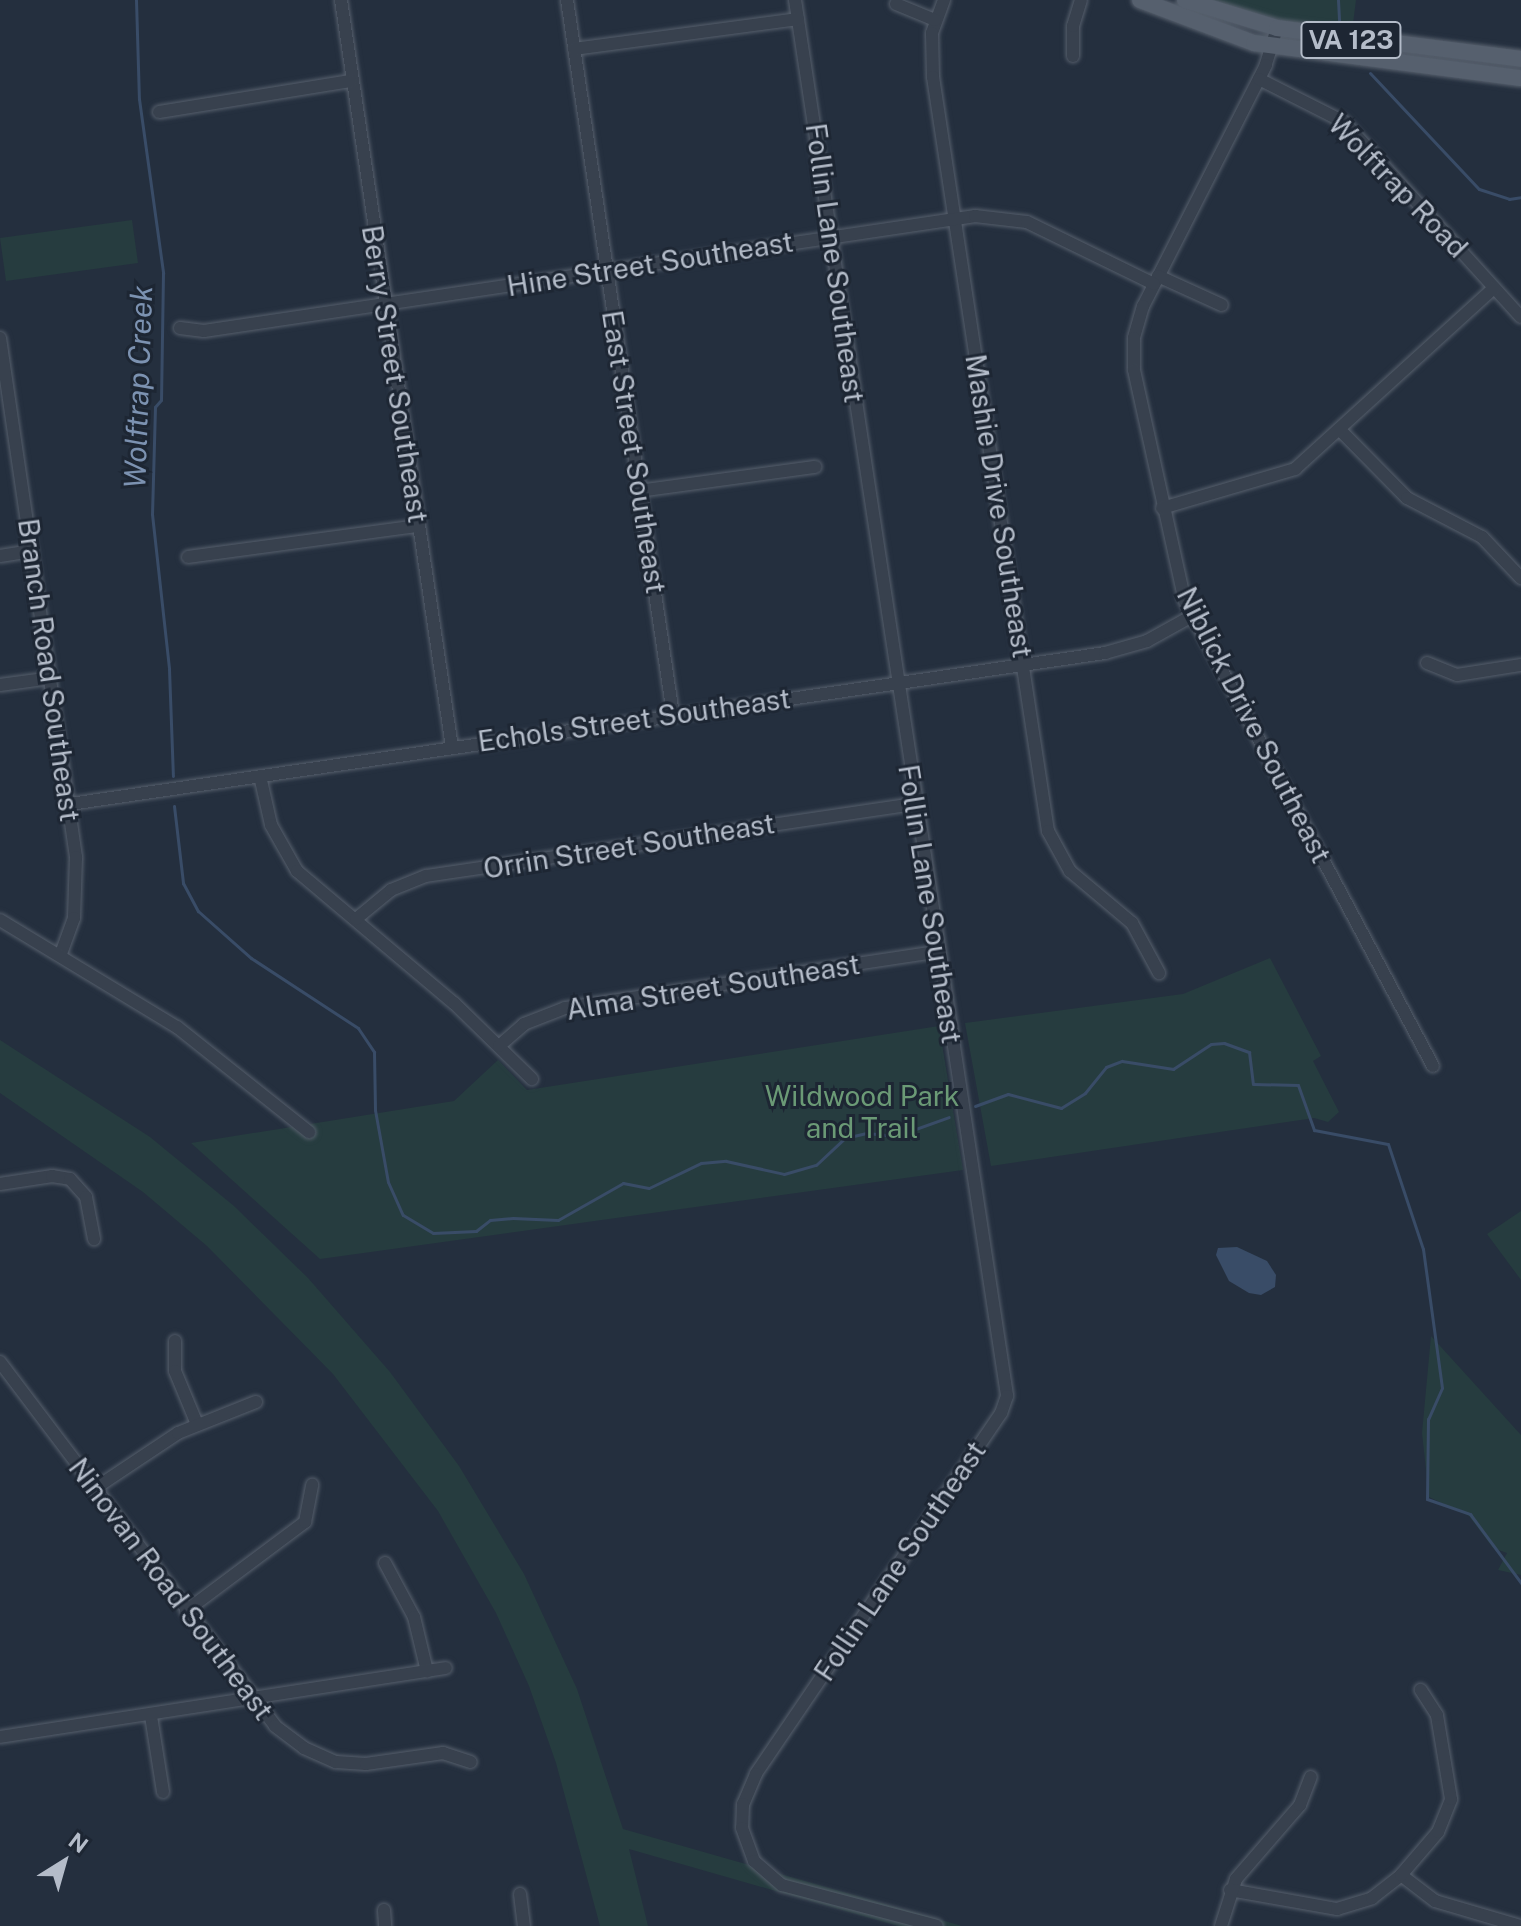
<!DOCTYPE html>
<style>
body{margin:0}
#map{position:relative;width:1521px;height:1926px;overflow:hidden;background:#242f3e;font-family:"Public Sans",sans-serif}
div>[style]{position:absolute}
.green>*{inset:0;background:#263c3f}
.water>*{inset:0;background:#394c67}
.stream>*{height:3px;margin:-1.5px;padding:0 1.5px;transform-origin:1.5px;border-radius:1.5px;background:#394c67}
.roads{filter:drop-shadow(0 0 2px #565f6c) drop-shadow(0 0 2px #565f6c)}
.minor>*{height:12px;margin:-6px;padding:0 6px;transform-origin:6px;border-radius:6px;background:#38414e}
.major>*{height:16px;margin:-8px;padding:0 8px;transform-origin:8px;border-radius:8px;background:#56606e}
span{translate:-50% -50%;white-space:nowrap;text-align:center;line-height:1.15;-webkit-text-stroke:6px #1d2633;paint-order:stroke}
.shield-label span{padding:2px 6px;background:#1d2633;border:2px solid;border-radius:6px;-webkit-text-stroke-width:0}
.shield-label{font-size:26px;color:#b4bcc9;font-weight:700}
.street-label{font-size:28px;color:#b4bcc9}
.park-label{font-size:28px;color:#6b9a76}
.water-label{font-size:30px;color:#7c92b1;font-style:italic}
.north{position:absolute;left:24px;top:1822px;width:80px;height:80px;-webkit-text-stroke:6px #1d2633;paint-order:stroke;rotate:37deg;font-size:22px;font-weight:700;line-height:32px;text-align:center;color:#b4bcc9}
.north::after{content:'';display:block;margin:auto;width:28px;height:36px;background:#b4bcc9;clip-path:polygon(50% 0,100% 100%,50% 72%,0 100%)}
</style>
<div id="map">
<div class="green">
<div style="clip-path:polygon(1185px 0,1356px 0,1351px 40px)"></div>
<div style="clip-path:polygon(132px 220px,138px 263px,6px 281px,0 238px)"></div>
<div style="clip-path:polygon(1270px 958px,1321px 1056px,1313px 1061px,1339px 1112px,1328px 1122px,1314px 1118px,991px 1166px,965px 1023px,1183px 994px)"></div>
<div style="clip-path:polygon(939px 1026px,963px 1170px,320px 1259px,191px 1143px,454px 1101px,498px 1060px,527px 1090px)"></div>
<div style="clip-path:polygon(0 1040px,150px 1137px,234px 1206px,308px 1278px,390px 1372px,459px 1466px,524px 1574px,577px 1689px,623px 1829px,962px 1926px,898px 1926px,629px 1849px,648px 1926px,600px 1926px,556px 1763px,529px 1686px,496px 1613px,438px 1511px,333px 1374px,207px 1246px,143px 1192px,0 1093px)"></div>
<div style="clip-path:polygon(1521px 1211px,1521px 1280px,1487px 1234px)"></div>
<div style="clip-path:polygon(1431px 1336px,1521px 1435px,1521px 1575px,1498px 1570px,1507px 1553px,1493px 1548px,1469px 1516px,1429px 1497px,1422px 1433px)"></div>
</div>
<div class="water">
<div style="clip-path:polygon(1237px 1247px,1267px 1261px,1276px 1275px,1275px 1287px,1261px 1295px,1249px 1293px,1229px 1281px,1216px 1255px,1218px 1248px)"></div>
</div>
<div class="stream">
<div style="left:136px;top:0;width:99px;rotate:88.3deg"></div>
<div style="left:139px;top:99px;width:176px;rotate:82.1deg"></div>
<div style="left:163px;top:273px;width:127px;rotate:90.9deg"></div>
<div style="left:161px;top:400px;width:9px;rotate:131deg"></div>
<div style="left:155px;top:407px;width:107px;rotate:91.6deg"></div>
<div style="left:152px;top:514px;width:156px;rotate:83.7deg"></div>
<div style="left:169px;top:669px;width:107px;rotate:87.9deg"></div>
<div style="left:1338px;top:0;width:22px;rotate:87deg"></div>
<div style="left:1370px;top:73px;width:159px;rotate:46.8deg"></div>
<div style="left:1479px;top:189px;width:32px;rotate:18deg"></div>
<div style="left:1509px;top:199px;width:12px;rotate:-9deg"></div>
<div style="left:174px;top:806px;width:78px;rotate:83.3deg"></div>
<div style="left:183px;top:883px;width:32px;rotate:62deg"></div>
<div style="left:198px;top:911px;width:71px;rotate:41.6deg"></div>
<div style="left:251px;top:958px;width:128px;rotate:33.2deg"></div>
<div style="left:358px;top:1028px;width:29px;rotate:56deg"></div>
<div style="left:374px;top:1052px;width:58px;rotate:89deg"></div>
<div style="left:375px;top:1110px;width:73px;rotate:79.8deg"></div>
<div style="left:388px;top:1182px;width:36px;rotate:66deg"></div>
<div style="left:403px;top:1215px;width:35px;rotate:31deg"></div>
<div style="left:433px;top:1233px;width:43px;rotate:-2.7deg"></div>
<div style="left:476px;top:1231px;width:18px;rotate:-38deg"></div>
<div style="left:490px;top:1220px;width:23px;rotate:-5deg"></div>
<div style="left:513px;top:1218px;width:45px;rotate:2.5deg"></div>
<div style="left:558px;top:1220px;width:75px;rotate:-29.6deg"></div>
<div style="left:623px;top:1183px;width:26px;rotate:11deg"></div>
<div style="left:649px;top:1188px;width:58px;rotate:-25.7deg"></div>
<div style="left:701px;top:1163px;width:25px;rotate:-5deg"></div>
<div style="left:726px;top:1161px;width:59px;rotate:12.6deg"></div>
<div style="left:784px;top:1174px;width:33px;rotate:-16deg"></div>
<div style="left:816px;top:1165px;width:40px;rotate:-43deg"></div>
<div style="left:845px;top:1138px;width:23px;rotate:-13deg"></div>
<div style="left:867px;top:1133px;width:29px;rotate:6deg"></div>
<div style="left:896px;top:1136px;width:56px;rotate:-19.7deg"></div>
<div style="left:975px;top:1106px;width:35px;rotate:-20deg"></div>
<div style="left:1008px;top:1094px;width:55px;rotate:14.8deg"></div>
<div style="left:1061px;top:1108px;width:28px;rotate:-32deg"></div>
<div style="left:1085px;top:1093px;width:33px;rotate:-51deg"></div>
<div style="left:1106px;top:1067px;width:17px;rotate:-21deg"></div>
<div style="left:1122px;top:1061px;width:52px;rotate:8.9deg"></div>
<div style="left:1173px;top:1069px;width:45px;rotate:-33.3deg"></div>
<div style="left:1211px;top:1044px;width:13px;rotate:-4deg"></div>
<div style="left:1224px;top:1043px;width:27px;rotate:20deg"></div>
<div style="left:1249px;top:1052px;width:32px;rotate:83deg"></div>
<div style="left:1253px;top:1084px;width:45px;rotate:1.3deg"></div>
<div style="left:1298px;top:1085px;width:48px;rotate:70.4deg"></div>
<div style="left:1314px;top:1130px;width:75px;rotate:10.7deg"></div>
<div style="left:1388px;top:1144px;width:111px;rotate:71.6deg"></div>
<div style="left:1423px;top:1249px;width:140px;rotate:82.2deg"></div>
<div style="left:1442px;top:1388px;width:34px;rotate:114deg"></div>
<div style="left:1428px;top:1419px;width:80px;rotate:90.7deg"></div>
<div style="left:1427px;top:1499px;width:46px;rotate:19.2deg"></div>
<div style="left:1470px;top:1514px;width:86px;rotate:53.5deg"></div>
</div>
<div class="roads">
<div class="minor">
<div style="left:341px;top:0;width:755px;rotate:81.55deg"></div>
<div style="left:567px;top:0;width:722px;rotate:81.56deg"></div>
<div style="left:795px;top:0;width:1412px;rotate:81.36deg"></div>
<div style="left:1007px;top:1396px;width:18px;rotate:109deg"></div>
<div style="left:1001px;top:1413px;width:436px;rotate:124.2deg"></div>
<div style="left:756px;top:1774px;width:33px;rotate:113deg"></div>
<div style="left:743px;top:1804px;width:24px;rotate:92deg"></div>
<div style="left:742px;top:1828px;width:35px;rotate:70deg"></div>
<div style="left:754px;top:1861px;width:37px;rotate:41deg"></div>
<div style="left:782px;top:1885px;width:160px;rotate:14.8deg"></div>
<div style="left:944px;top:0;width:35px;rotate:110deg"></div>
<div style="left:932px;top:33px;width:44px;rotate:88.7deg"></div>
<div style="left:933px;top:77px;width:763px;rotate:81.33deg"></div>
<div style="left:1048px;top:831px;width:46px;rotate:61.2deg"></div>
<div style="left:1070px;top:871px;width:81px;rotate:40deg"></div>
<div style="left:1132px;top:923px;width:57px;rotate:61.6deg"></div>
<div style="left:896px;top:4px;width:42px;rotate:22.3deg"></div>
<div style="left:1277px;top:28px;width:39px;rotate:107deg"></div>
<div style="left:1266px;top:65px;width:271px;rotate:117deg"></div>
<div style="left:1143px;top:306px;width:33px;rotate:106deg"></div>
<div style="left:1134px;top:338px;width:32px;rotate:90deg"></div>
<div style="left:1134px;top:370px;width:237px;rotate:77.6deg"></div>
<div style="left:1185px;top:601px;width:527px;rotate:61.93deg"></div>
<div style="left:574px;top:49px;width:226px;rotate:-7.6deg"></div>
<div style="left:1073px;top:56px;width:30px;rotate:-90deg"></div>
<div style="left:1073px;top:26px;width:27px;rotate:-73deg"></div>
<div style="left:1259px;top:79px;width:95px;rotate:26.8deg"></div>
<div style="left:1344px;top:122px;width:263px;rotate:47.8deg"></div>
<div style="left:159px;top:112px;width:194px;rotate:-9.2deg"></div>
<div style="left:1158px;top:276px;width:70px;rotate:24.4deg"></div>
<div style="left:180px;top:328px;width:24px;rotate:7deg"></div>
<div style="left:204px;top:331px;width:780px;rotate:-8.48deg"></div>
<div style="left:975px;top:216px;width:52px;rotate:6.6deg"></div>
<div style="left:1027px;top:222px;width:141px;rotate:26deg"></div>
<div style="left:0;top:338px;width:525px;rotate:81.67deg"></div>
<div style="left:76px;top:857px;width:61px;rotate:91.9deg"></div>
<div style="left:74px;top:918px;width:37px;rotate:110deg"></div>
<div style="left:1341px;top:431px;width:94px;rotate:45.4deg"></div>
<div style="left:1407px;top:498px;width:85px;rotate:27.5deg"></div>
<div style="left:1482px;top:537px;width:57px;rotate:46.4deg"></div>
<div style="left:639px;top:491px;width:178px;rotate:-7.8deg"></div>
<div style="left:1162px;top:508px;width:139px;rotate:-16.3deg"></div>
<div style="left:1295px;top:469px;width:269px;rotate:-42.3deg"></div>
<div style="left:0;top:556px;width:32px;rotate:-9deg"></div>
<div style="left:188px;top:557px;width:232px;rotate:-7.7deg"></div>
<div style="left:1427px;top:663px;width:32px;rotate:22deg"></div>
<div style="left:1457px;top:675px;width:65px;rotate:-8.9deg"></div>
<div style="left:0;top:685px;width:51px;rotate:-7.8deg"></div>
<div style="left:260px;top:776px;width:50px;rotate:77.3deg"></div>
<div style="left:271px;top:825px;width:53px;rotate:60.5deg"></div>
<div style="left:297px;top:871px;width:205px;rotate:40.1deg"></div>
<div style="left:454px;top:1003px;width:109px;rotate:44.3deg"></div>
<div style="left:70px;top:804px;width:1046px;rotate:-8.3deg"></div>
<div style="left:1105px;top:653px;width:44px;rotate:-15.9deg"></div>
<div style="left:1147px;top:641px;width:51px;rotate:-29.1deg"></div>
<div style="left:356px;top:919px;width:45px;rotate:-39.6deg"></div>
<div style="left:391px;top:890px;width:38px;rotate:-22deg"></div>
<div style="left:426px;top:876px;width:494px;rotate:-8.4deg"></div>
<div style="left:0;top:920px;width:207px;rotate:31.2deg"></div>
<div style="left:177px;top:1027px;width:169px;rotate:38.5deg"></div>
<div style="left:499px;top:1046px;width:33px;rotate:-41deg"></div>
<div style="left:524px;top:1024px;width:44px;rotate:-21.3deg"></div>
<div style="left:565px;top:1008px;width:376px;rotate:-8.6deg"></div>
<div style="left:0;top:1184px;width:53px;rotate:-8.7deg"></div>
<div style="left:52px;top:1176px;width:18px;rotate:9deg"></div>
<div style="left:70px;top:1179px;width:24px;rotate:48deg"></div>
<div style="left:86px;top:1197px;width:43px;rotate:79.2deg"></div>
<div style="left:175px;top:1341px;width:30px;rotate:90deg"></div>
<div style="left:175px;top:1371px;width:57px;rotate:67.5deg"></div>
<div style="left:0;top:1362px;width:456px;rotate:52.9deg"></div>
<div style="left:275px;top:1726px;width:36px;rotate:37deg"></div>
<div style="left:304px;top:1748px;width:35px;rotate:24deg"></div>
<div style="left:336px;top:1762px;width:30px;rotate:4deg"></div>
<div style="left:366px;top:1764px;width:78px;rotate:-8.1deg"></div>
<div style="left:443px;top:1753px;width:29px;rotate:18deg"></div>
<div style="left:94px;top:1489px;width:101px;rotate:-33.7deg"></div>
<div style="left:178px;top:1433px;width:84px;rotate:-21.7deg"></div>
<div style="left:385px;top:1563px;width:61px;rotate:61.8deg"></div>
<div style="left:414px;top:1617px;width:56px;rotate:76.5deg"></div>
<div style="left:186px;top:1611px;width:149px;rotate:-36.8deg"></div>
<div style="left:305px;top:1522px;width:38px;rotate:-79deg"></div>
<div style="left:151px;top:1716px;width:77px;rotate:81deg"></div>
<div style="left:0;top:1737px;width:451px;rotate:-8.8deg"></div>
<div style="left:1401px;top:1875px;width:43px;rotate:37.4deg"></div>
<div style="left:1435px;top:1901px;width:89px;rotate:16.4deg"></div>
<div style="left:1230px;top:1890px;width:109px;rotate:10.1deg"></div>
<div style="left:1337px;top:1909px;width:37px;rotate:-17deg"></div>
<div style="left:1372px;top:1898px;width:37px;rotate:-38deg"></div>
<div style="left:1401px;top:1875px;width:57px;rotate:-49.3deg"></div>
<div style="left:1438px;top:1832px;width:35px;rotate:-68deg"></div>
<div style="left:1451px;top:1799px;width:85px;rotate:-99.5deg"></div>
<div style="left:1437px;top:1715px;width:30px;rotate:-123deg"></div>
<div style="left:520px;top:1894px;width:32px;rotate:83deg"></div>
<div style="left:384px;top:1910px;width:16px;rotate:86deg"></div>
<div style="left:1221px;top:1926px;width:49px;rotate:-72.3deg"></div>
<div style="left:1236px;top:1879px;width:98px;rotate:-49.1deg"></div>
<div style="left:1300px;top:1805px;width:30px;rotate:-69deg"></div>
</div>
<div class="major">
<div style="left:1140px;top:0;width:122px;rotate:20.7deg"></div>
<div style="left:1254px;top:43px;width:269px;rotate:7.5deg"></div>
<div style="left:1185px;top:0;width:96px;rotate:16.9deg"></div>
<div style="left:1277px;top:28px;width:246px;rotate:7.2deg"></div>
</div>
</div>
<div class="shield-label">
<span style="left:1351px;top:40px">VA 123</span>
</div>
<div class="street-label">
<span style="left:1398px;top:186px;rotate:46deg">Wolftrap Road</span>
<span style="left:835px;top:263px;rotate:82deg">Follin Lane Southeast</span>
<span style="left:650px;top:264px;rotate:-9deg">Hine Street Southeast</span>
<span style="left:395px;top:374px;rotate:81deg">Berry Street Southeast</span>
<span style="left:634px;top:452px;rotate:81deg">East Street Southeast</span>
<span style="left:999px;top:506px;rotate:81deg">Mashie Drive Southeast</span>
<span style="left:49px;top:670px;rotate:82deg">Branch Road Southeast</span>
<span style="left:634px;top:720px;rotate:-8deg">Echols Street Southeast</span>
<span style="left:1254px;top:725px;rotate:63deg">Niblick Drive Southeast</span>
<span style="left:629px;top:846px;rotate:-9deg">Orrin Street Southeast</span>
<span style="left:930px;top:904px;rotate:81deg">Follin Lane Southeast</span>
<span style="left:713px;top:987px;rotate:-9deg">Alma Street Southeast</span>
<span style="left:900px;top:1561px;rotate:-56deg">Follin Lane Southeast</span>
<span style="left:171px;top:1589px;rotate:53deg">Ninovan Road Southeast</span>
</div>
<div class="park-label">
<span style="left:862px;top:1112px">Wildwood Park<br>and Trail</span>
</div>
<div class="water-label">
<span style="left:138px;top:387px;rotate:-88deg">Wolftrap Creek</span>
</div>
<div class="north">N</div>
</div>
